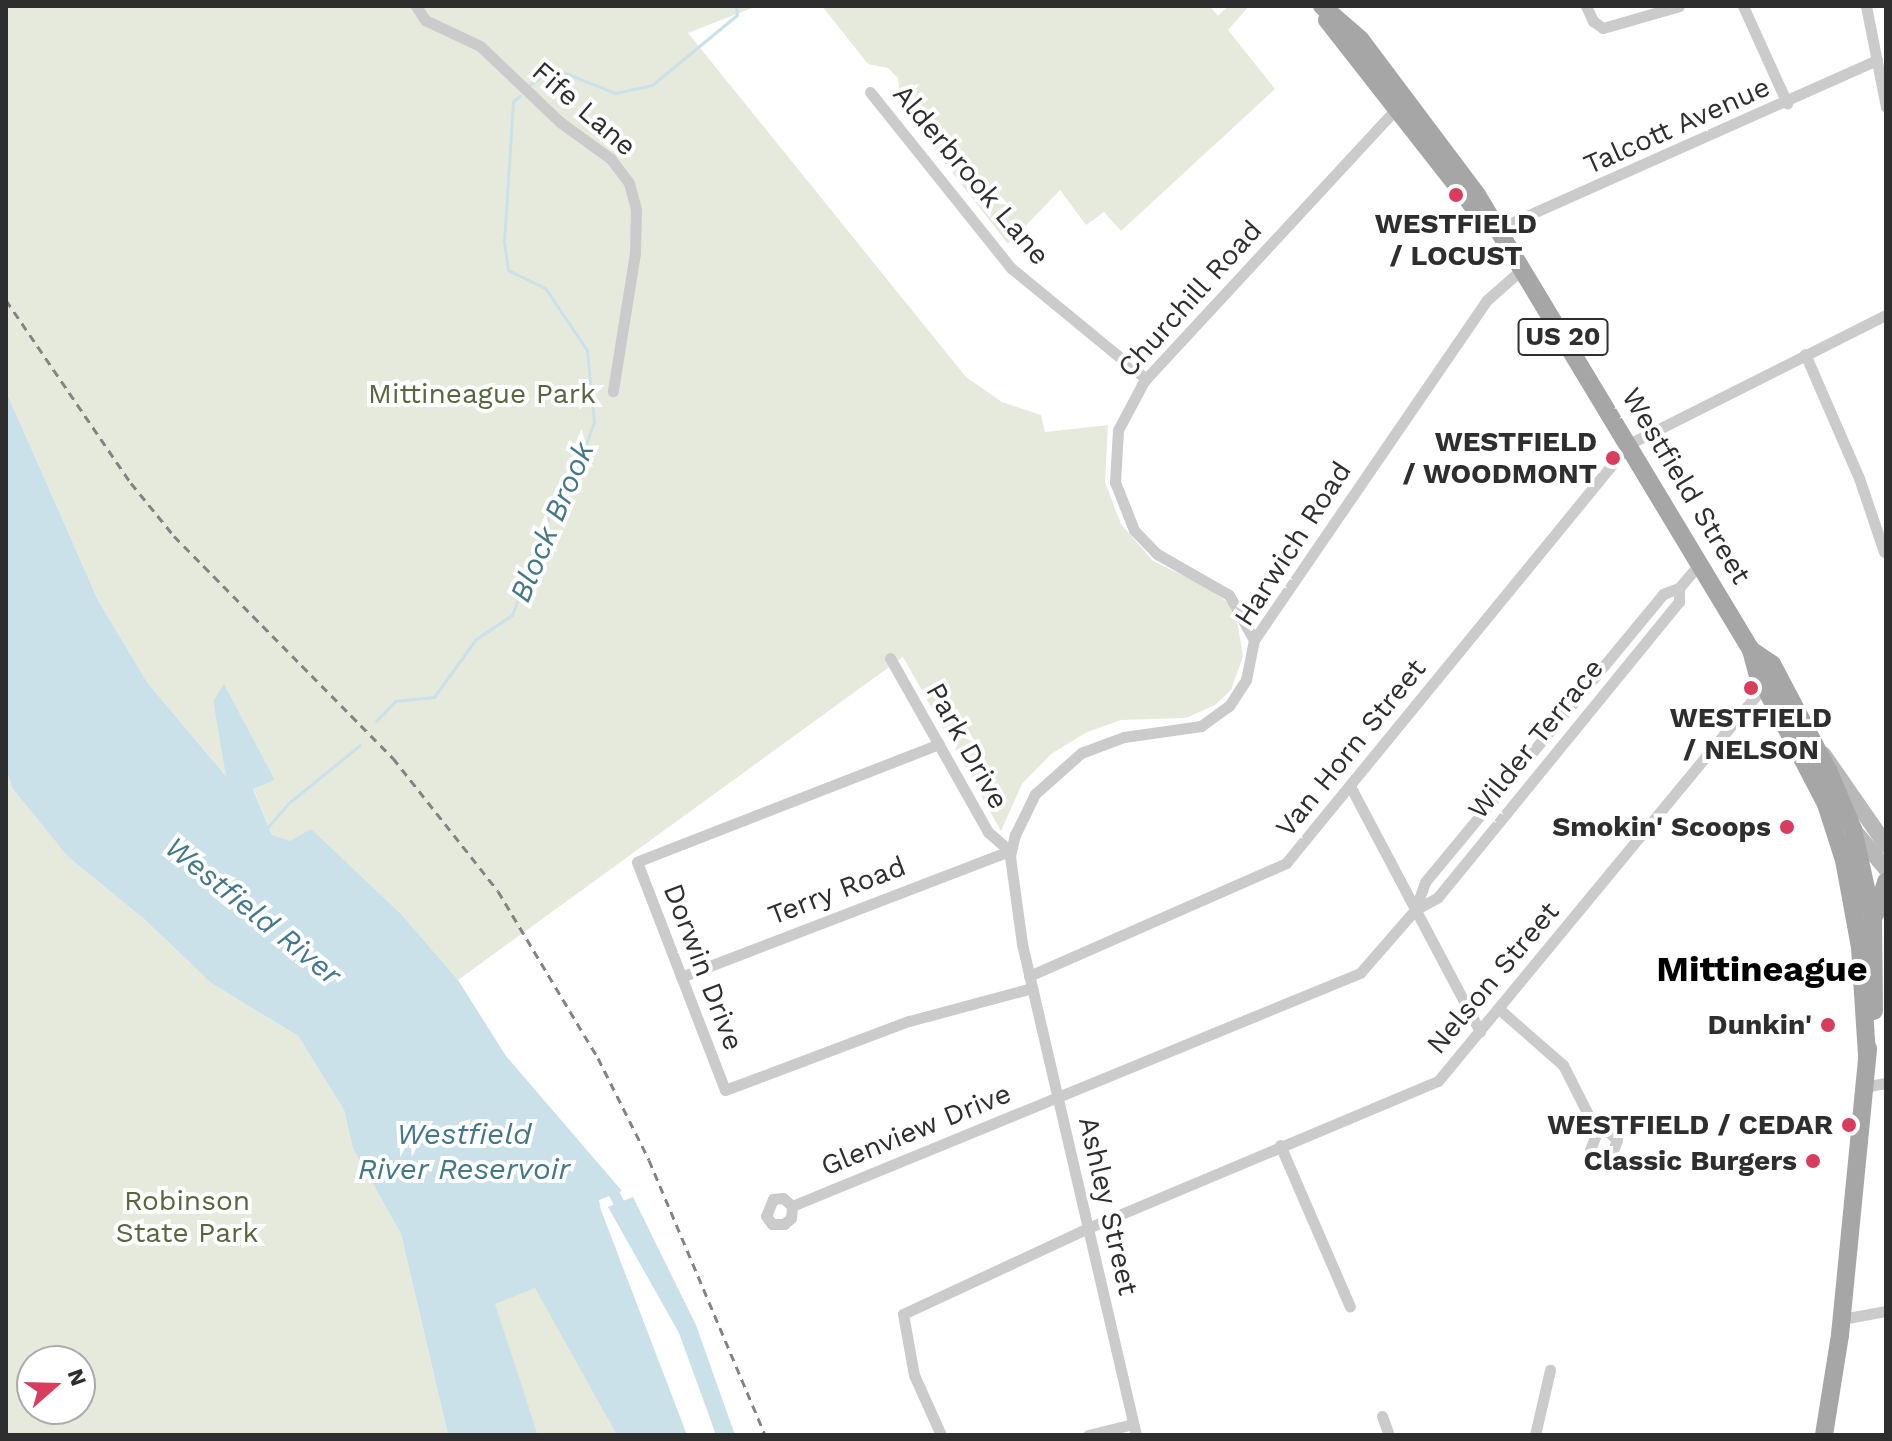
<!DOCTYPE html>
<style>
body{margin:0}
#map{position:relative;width:1892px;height:1441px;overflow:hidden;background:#fff;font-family:"Work Sans",sans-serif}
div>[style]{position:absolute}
.green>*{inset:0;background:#e6eadd}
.water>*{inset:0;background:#cae1e9}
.stream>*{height:3px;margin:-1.5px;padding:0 1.5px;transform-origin:1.5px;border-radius:1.5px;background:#cae1e9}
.canal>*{height:11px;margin:-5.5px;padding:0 5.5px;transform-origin:5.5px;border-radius:5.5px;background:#cae1e9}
.minor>*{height:11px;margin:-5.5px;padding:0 5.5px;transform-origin:5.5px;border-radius:5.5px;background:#cbcbcb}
.secondary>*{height:16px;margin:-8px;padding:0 8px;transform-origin:8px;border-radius:8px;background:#b8b8b8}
.primary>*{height:18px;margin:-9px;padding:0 9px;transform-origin:9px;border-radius:9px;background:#a6a6a6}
.rail>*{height:3px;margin-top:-1.5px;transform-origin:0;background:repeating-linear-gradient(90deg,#838383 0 8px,transparent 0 14px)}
.dots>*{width:22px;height:22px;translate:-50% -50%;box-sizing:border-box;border:4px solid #fff;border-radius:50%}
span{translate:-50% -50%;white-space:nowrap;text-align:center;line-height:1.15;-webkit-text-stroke:8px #fff;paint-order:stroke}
.shield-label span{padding:2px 6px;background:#fff;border:2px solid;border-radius:6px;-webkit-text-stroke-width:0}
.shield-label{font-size:26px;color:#2e2e2e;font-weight:700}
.street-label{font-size:28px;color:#2e2e2e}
.poi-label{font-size:28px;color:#2e2e2e;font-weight:700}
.right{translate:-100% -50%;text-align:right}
.park-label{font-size:28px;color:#57663f}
.water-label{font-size:30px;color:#42788a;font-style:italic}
.district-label{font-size:36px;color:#000;font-weight:700}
.frame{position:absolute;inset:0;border:8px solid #2e2e2e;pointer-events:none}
.north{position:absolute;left:16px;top:1345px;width:80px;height:80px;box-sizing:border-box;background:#fff;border:2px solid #ababab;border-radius:50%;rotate:70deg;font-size:22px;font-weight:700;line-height:32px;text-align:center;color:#2e2e2e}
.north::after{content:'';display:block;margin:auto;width:28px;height:36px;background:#d83d5e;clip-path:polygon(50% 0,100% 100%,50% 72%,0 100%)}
</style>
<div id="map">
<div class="green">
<div style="clip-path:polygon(6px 6px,757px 6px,688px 33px,966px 377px,1002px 402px,1041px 415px,1045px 432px,1108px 425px,1105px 482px,1121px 524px,1153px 561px,1207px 587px,1227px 602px,1237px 620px,1243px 656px,1231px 690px,1215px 705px,1186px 718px,1121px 720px,1087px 732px,1051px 754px,1022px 784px,1001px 831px,903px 657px,458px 980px,403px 916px,272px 835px,253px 788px,275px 780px,224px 685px,213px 701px,227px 777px,147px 682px,98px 600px,6px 391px)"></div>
<div style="clip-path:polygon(822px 6px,1210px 6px,1218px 16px,1228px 6px,1249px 6px,1228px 30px,1275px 89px,1121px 231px,1104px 212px,1086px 225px,1060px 190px,1008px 244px,901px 107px,898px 78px,888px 68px,868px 64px)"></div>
<div style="clip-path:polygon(evenodd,6px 768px,12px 788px,68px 857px,144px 919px,211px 983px,298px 1036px,344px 1110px,353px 1149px,401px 1234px,448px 1435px,6px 1435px,6px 768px,32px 1361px,80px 1361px,80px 1409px,32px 1409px,32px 1361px)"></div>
<div style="clip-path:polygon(535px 1287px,610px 1417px,617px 1435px,538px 1435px,494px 1304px)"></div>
</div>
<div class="water">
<div style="clip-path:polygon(6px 391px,98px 600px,147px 682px,226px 776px,213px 701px,224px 684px,275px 780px,253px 789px,272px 835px,290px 841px,311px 829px,403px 916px,458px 980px,506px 1056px,622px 1191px,599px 1200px,601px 1210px,687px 1435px,617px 1435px,535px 1288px,495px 1304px,538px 1435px,448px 1435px,401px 1234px,353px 1149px,344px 1110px,298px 1036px,211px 983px,144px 919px,68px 857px,12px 788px,6px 768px)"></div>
<div style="clip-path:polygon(633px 1197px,696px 1325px,735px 1435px,716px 1435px,679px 1333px,608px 1207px)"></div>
</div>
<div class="stream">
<div style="left:530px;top:85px;width:29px;rotate:-36deg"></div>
<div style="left:553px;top:68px;width:67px;rotate:22deg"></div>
<div style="left:615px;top:93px;width:38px;rotate:-12deg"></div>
<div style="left:652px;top:85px;width:110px;rotate:-39.5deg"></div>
<div style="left:737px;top:15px;width:9px;rotate:-96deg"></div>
<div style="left:376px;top:721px;width:28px;rotate:-46deg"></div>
<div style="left:395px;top:701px;width:39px;rotate:-6deg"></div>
<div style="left:434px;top:697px;width:72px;rotate:-54.1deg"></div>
<div style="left:476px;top:639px;width:43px;rotate:-33.7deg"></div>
<div style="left:512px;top:615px;width:108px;rotate:-69.4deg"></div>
<div style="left:550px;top:514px;width:30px;rotate:-50deg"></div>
<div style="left:569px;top:491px;width:73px;rotate:-70.1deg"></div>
<div style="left:594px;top:422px;width:72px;rotate:-95.6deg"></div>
<div style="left:587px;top:350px;width:75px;rotate:-124.1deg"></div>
<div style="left:545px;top:288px;width:41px;rotate:-154.1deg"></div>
<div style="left:508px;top:270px;width:28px;rotate:-98deg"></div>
<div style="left:504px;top:242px;width:141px;rotate:-86.3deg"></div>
<div style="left:513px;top:101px;width:9px;rotate:-36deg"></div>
<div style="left:267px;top:828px;width:35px;rotate:-49deg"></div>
<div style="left:290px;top:802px;width:90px;rotate:-39.2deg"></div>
</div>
<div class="canal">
<div style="left:614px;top:1194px;width:24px;rotate:62deg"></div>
</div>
<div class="minor">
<div style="left:416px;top:6px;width:17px;rotate:57deg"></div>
<div style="left:425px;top:20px;width:61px;rotate:25.3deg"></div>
<div style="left:480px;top:46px;width:110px;rotate:43.5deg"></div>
<div style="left:560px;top:122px;width:63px;rotate:36deg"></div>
<div style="left:611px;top:159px;width:30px;rotate:53deg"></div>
<div style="left:629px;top:183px;width:27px;rotate:75deg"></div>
<div style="left:636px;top:209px;width:44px;rotate:91.3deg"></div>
<div style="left:635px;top:253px;width:140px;rotate:99.1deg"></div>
<div style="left:1586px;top:6px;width:17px;rotate:65deg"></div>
<div style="left:1593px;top:21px;width:12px;rotate:35deg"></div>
<div style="left:1603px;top:28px;width:79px;rotate:-16.1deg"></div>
<div style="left:1743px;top:6px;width:107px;rotate:65.6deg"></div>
<div style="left:1866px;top:6px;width:103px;rotate:78.8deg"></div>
<div style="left:870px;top:92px;width:226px;rotate:51.3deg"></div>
<div style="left:1011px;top:268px;width:175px;rotate:39.4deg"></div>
<div style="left:1495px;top:230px;width:418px;rotate:-24deg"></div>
<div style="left:1805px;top:354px;width:135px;rotate:66.5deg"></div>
<div style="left:1859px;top:478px;width:78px;rotate:71.3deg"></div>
<div style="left:1254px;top:640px;width:51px;rotate:-119.1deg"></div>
<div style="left:1229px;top:595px;width:83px;rotate:-150.3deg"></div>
<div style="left:1157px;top:554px;width:33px;rotate:-134deg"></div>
<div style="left:1134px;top:530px;width:52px;rotate:-111.6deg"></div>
<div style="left:1115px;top:482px;width:52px;rotate:-86.7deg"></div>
<div style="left:1118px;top:430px;width:55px;rotate:-62deg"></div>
<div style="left:1144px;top:381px;width:376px;rotate:-47.2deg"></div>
<div style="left:890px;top:658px;width:200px;rotate:60.6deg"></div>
<div style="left:988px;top:832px;width:29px;rotate:41deg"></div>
<div style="left:939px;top:744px;width:324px;rotate:158.7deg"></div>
<div style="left:637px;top:862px;width:244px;rotate:68.9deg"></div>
<div style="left:725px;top:1090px;width:197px;rotate:-20.6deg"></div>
<div style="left:909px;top:1021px;width:127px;rotate:-15deg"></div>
<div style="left:1350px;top:786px;width:278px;rotate:62.1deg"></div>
<div style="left:1415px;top:910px;width:26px;rotate:-29deg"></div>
<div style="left:1438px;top:897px;width:381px;rotate:-50.8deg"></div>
<div style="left:1679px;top:602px;width:14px;rotate:-90deg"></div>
<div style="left:1029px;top:976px;width:281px;rotate:-23.7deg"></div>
<div style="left:1286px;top:863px;width:541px;rotate:-50.7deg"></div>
<div style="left:1629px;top:444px;width:288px;rotate:-26.7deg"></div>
<div style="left:681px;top:977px;width:352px;rotate:-21deg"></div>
<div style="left:1499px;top:1009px;width:85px;rotate:41.2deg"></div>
<div style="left:1563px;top:1065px;width:75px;rotate:63.1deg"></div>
<div style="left:1597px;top:1132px;width:12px"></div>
<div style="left:1609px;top:1132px;width:11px;rotate:45deg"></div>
<div style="left:1617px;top:1140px;width:19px;rotate:111deg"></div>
<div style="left:1610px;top:1158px;width:12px;rotate:175deg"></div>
<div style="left:1598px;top:1159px;width:12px;rotate:-132deg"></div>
<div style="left:1590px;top:1150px;width:19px;rotate:-69deg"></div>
<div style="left:1863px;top:1087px;width:23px;rotate:-10deg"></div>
<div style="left:1280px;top:1145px;width:176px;rotate:66.6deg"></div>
<div style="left:792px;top:1206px;width:12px;rotate:-138deg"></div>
<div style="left:783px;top:1198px;width:10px;rotate:174deg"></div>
<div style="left:773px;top:1199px;width:18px;rotate:112deg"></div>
<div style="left:766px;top:1216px;width:10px;rotate:53deg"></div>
<div style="left:772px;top:1224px;width:12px"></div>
<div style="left:784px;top:1224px;width:9px;rotate:-41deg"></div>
<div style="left:791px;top:1218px;width:12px;rotate:-85deg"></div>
<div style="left:792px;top:1206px;width:614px;rotate:-22.3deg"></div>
<div style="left:1360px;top:973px;width:84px;rotate:-48.9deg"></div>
<div style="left:1415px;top:910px;width:30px;rotate:-70deg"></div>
<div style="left:1425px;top:882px;width:374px;rotate:-50.4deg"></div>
<div style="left:1663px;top:594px;width:17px;rotate:-21deg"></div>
<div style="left:1679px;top:588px;width:34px;rotate:-50deg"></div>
<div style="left:1842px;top:1319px;width:45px;rotate:-10.3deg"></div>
<div style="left:1382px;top:1416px;width:20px;rotate:70deg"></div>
<div style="left:941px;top:1435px;width:66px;rotate:-114.2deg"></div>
<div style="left:914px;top:1375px;width:62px;rotate:-100.2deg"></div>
<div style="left:903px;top:1314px;width:204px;rotate:-24.9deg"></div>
<div style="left:1088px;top:1228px;width:380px;rotate:-22.8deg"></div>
<div style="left:1438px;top:1081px;width:512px;rotate:-50.47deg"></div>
<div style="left:1088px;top:1435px;width:46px;rotate:-13.7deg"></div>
<div style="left:1136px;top:1435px;width:504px;rotate:-103.07deg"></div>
<div style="left:1022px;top:944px;width:89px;rotate:-97.8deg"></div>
<div style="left:1010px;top:856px;width:22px;rotate:-77deg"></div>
<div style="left:1015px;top:835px;width:46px;rotate:-64deg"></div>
<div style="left:1035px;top:794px;width:62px;rotate:-41.7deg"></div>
<div style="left:1081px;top:753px;width:46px;rotate:-20.4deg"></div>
<div style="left:1124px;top:737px;width:78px;rotate:-8.1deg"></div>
<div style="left:1201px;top:726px;width:34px;rotate:-36deg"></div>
<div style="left:1229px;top:706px;width:31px;rotate:-57deg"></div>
<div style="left:1246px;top:680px;width:41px;rotate:-78.7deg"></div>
<div style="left:1254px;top:640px;width:412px;rotate:-55.6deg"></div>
<div style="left:1487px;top:300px;width:45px;rotate:-41.4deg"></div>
<div style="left:1535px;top:1435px;width:67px;rotate:-77deg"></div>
</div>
<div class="secondary">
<div style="left:1823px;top:754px;width:111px;rotate:55.3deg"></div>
<div style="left:1854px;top:830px;width:50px;rotate:50.6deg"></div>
</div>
<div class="primary">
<div style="left:1322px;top:6px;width:50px;rotate:41deg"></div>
<div style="left:1360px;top:39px;width:195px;rotate:53.1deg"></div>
<div style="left:1477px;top:195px;width:531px;rotate:58.94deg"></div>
<div style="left:1751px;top:650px;width:23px;rotate:75deg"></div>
<div style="left:1757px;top:672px;width:149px;rotate:62.4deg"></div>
<div style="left:1826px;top:804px;width:59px;rotate:72.2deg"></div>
<div style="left:1844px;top:860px;width:88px;rotate:79.6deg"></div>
<div style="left:1860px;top:947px;width:109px;rotate:86.3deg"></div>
<div style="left:1327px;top:20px;width:246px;rotate:51.9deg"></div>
<div style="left:1751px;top:650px;width:25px;rotate:34deg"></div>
<div style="left:1772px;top:664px;width:120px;rotate:62.2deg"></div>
<div style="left:1828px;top:770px;width:64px;rotate:67deg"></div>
<div style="left:1853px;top:829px;width:93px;rotate:77.6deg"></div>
<div style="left:1873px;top:920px;width:91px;rotate:89.4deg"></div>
<div style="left:1876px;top:913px;width:33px;rotate:-72deg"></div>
<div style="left:1824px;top:1435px;width:101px;rotate:-80.9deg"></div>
<div style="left:1840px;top:1335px;width:288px;rotate:-84.4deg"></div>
</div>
<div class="rail">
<div style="left:6px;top:300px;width:222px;rotate:55.7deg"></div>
<div style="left:131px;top:483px;width:68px;rotate:50.9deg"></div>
<div style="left:174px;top:536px;width:312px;rotate:45.4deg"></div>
<div style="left:393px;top:758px;width:169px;rotate:51.7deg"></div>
<div style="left:498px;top:891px;width:195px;rotate:59.1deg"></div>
<div style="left:598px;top:1058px;width:114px;rotate:63.4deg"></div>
<div style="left:649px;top:1160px;width:298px;rotate:67.1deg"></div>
</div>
<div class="dots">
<div style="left:1456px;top:195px;background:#d83d5e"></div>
<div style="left:1613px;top:458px;background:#d83d5e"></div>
<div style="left:1751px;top:688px;background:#d83d5e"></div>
<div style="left:1787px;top:827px;background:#d83d5e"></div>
<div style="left:1828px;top:1025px;background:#d83d5e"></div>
<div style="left:1849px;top:1125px;background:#d83d5e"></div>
<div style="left:1813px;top:1161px;background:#d83d5e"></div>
</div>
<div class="shield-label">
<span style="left:1563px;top:337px">US 20</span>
</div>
<div class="street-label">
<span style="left:584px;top:109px;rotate:41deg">Fife Lane</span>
<span style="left:1677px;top:126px;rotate:-24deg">Talcott Avenue</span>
<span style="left:971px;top:175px;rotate:50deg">Alderbrook Lane</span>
<span style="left:1190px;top:299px;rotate:-48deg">Churchill Road</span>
<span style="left:1686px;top:486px;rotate:59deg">Westfield Street</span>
<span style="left:1293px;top:544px;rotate:-57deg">Harwich Road</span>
<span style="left:1536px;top:739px;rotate:-51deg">Wilder Terrace</span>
<span style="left:967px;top:746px;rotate:61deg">Park Drive</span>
<span style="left:1351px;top:748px;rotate:-51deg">Van Horn Street</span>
<span style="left:837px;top:891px;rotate:-21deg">Terry Road</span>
<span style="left:703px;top:967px;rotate:69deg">Dorwin Drive</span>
<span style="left:1493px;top:978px;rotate:-50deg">Nelson Street</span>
<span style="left:916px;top:1130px;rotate:-22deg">Glenview Drive</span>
<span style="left:1108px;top:1206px;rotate:77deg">Ashley Street</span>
</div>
<div class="poi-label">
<span style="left:1456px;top:240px">WESTFIELD<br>/ LOCUST</span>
<span class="right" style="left:1597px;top:458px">WESTFIELD<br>/ WOODMONT</span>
<span style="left:1751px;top:734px">WESTFIELD<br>/ NELSON</span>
<span class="right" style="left:1771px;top:827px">Smokin' Scoops</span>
<span class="right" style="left:1812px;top:1025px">Dunkin'</span>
<span class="right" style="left:1833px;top:1125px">WESTFIELD / CEDAR</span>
<span class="right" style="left:1797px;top:1161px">Classic Burgers</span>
</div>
<div class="park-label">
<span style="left:482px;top:394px">Mittineague Park</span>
<span style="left:187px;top:1217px">Robinson<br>State Park</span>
</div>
<div class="water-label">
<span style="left:552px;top:522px;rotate:-67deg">Block Brook</span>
<span style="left:253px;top:911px;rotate:39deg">Westfield River</span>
<span style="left:464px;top:1151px">Westfield<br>River Reservoir</span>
</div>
<div class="district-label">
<span style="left:1762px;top:970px">Mittineague</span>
</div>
<div class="frame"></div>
<div class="north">N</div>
</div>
